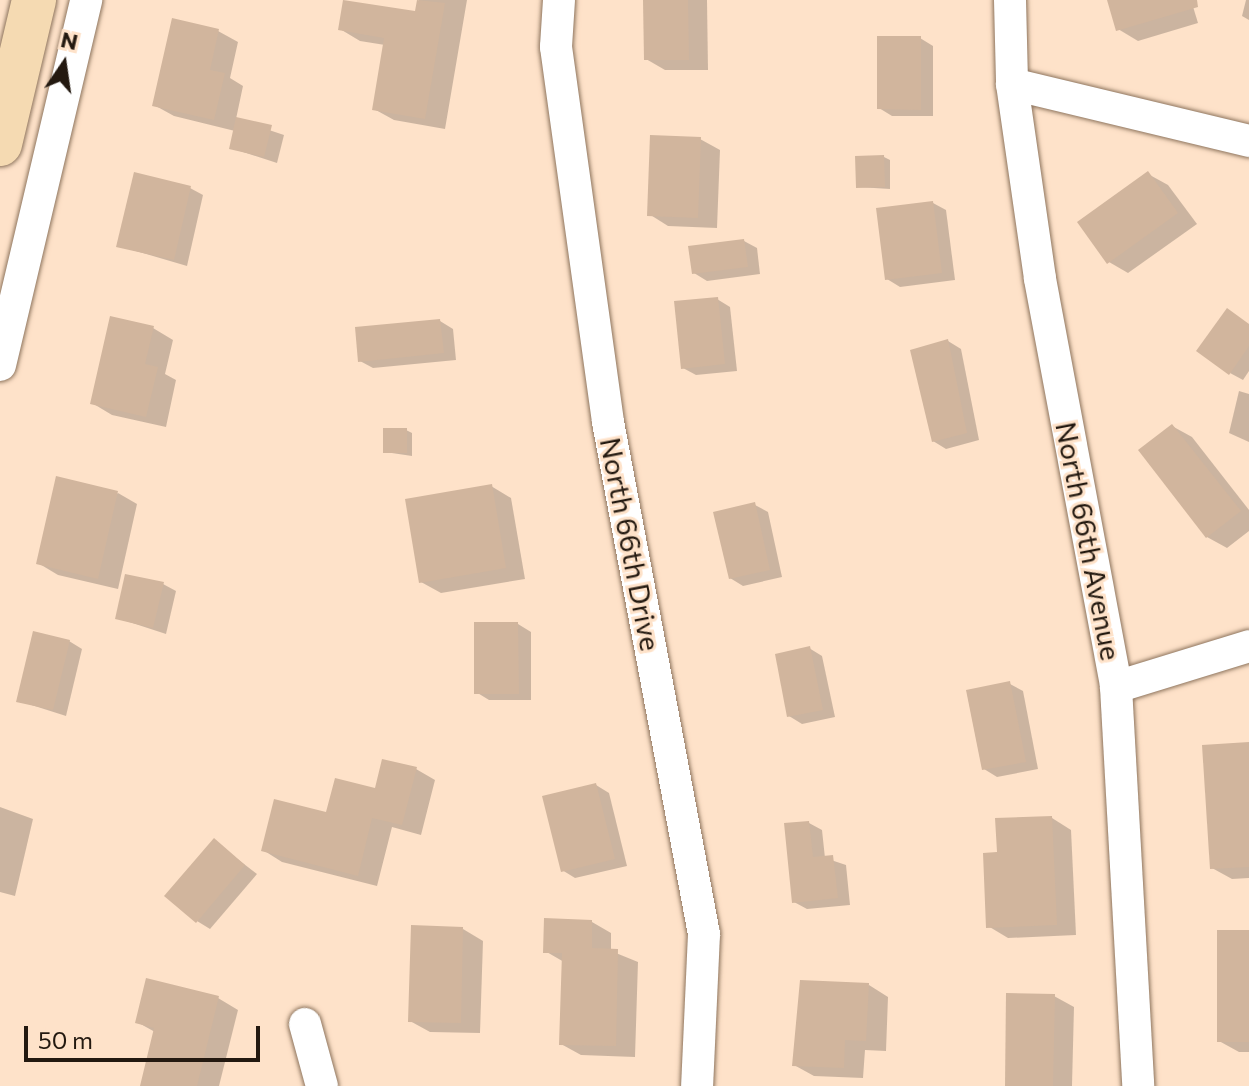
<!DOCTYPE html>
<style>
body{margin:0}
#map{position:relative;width:1249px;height:1086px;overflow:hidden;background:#fee2c9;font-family:Commissioner,sans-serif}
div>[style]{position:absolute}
.shadow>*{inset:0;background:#0003}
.building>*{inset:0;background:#d1b59d}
.roads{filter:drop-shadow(0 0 2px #8e755e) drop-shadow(0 0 2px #8e755e)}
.street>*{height:32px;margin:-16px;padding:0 16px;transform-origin:16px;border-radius:16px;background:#fff}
.secondary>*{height:44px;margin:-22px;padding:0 22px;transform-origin:22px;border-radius:22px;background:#f5dab2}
span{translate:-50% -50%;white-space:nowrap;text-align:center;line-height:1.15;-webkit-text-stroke:6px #fee2c9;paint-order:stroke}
.street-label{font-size:28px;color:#231910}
.north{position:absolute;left:24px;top:24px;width:80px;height:80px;-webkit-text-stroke:6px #fee2c9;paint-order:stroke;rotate:13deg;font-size:22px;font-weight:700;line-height:32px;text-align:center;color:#231910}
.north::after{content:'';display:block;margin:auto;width:28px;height:36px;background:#231910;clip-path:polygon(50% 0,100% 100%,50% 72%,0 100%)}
.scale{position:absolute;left:24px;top:1026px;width:236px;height:36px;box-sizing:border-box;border:4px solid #231910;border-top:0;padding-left:10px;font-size:24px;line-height:28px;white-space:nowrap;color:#231910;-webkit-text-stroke:6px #fee2c9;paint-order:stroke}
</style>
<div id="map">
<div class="shadow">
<div style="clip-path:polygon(419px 0,467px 0,445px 129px,394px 120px,374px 109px,385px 45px,360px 41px,340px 29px,417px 13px)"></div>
<div style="clip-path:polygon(645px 0,707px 0,708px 70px,665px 70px,646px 59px)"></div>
<div style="clip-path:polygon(1109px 0,1191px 0,1198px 23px,1138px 41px,1118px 29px)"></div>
<div style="clip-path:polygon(1246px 0,1249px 0,1249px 20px,1242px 16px)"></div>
<div style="clip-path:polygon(218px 31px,238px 42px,230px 78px,243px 86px,236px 119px,284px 135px,277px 163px,231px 148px,235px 131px,174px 116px,154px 105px)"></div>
<div style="clip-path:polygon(920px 38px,933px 46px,933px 116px,892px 116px,879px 108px)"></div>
<div style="clip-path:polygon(700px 139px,720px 150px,717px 228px,668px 226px,649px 214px)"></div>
<div style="clip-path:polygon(884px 157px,890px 160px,890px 189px,858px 187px)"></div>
<div style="clip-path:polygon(1148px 174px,1168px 185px,1197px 224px,1128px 273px,1109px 262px)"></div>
<div style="clip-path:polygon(190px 188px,203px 195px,187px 266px,119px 246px)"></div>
<div style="clip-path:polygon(933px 203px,946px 210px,955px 280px,900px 287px,887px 279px)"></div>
<div style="clip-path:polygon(744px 241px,757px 248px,760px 274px,707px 281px,694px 273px)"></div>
<div style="clip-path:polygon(717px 299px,730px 307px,737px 371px,696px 375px,683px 368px)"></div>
<div style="clip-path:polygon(440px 321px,453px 329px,456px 360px,373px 368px,360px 361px)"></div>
<div style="clip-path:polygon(1249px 324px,1249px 371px,1243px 380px,1230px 373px)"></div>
<div style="clip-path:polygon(153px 328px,173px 340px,165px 374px,176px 380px,166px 427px,112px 415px,92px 403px)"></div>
<div style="clip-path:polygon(948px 341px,961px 349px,979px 440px,946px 449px,933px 441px)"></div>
<div style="clip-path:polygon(1239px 391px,1249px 394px,1249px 442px,1229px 433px)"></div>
<div style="clip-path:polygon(1172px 426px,1192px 437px,1249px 510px,1249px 531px,1227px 548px,1207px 537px)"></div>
<div style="clip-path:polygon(406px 430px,412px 433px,412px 456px,385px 452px)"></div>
<div style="clip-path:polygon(491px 486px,511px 498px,525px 579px,441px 593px,421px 582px)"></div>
<div style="clip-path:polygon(118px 493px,137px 504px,118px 589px,58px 575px,38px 563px)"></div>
<div style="clip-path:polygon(755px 505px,768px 512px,782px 577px,743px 586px,730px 578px)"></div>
<div style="clip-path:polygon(163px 584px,176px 591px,166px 634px,117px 618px)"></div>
<div style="clip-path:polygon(518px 624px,531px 632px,531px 700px,489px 700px,476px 692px)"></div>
<div style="clip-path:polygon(69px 641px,82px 649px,66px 716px,19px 701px)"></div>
<div style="clip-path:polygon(809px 648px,822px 656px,835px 717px,802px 724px,789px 716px)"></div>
<div style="clip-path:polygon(1010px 684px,1023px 691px,1038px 769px,997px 777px,984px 769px)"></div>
<div style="clip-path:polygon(1249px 744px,1249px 878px,1232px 879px,1212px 868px)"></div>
<div style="clip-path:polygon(416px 769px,435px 780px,421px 835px,392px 827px,377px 886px,282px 862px,263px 850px)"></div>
<div style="clip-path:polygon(596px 785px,609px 793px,627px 866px,575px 878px,562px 870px)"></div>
<div style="clip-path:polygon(0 807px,33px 819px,15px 896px,0 892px)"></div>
<div style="clip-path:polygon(1052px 818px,1071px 830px,1076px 935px,1008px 938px,988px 926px)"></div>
<div style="clip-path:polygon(809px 823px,822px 830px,825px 858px,846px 865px,850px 905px,807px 909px,794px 902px)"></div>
<div style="clip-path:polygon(214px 841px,257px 874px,210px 929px,197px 921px)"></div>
<div style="clip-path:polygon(592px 922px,611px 933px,611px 951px,638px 962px,635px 1057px,581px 1055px,561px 1044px,564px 962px,545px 951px)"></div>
<div style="clip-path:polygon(463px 929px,483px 941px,480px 1033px,430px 1032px,410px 1021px)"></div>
<div style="clip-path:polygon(1249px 933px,1249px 1052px,1239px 1052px,1219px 1041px)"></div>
<div style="clip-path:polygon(869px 985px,888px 997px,886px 1051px,865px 1050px,863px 1078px,814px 1076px,794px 1065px)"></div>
<div style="clip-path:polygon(1054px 996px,1074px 1007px,1072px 1086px,1007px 1086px)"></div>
<div style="clip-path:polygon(218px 998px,238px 1010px,219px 1086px,142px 1086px,155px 1032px,137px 1022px)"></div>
</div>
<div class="building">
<div style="clip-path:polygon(343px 0,415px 11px,417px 0,445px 3px,425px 119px,372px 110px,384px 38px,338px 30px)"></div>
<div style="clip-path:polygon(643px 0,688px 0,689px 60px,644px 60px)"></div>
<div style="clip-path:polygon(1107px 0,1197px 0,1198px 7px,1116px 31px)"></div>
<div style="clip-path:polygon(172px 18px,219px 29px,210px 70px,225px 73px,214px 120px,152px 106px)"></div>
<div style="clip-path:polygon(877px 36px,921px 36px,921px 110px,877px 109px)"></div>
<div style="clip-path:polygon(236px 117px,272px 125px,264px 157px,229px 149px)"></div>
<div style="clip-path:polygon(650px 135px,701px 137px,698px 218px,647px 216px)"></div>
<div style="clip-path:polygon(884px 155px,885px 187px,856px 188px,855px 156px)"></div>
<div style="clip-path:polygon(1148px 171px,1178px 213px,1107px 264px,1077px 222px)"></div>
<div style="clip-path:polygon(134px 172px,191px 186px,174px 260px,116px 247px)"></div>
<div style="clip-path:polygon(933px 201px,942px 273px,885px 280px,876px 208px)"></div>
<div style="clip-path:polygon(744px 239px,748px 267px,692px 274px,688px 246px)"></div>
<div style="clip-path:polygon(718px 297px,725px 364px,681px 369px,674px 301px)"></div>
<div style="clip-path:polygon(1227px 308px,1249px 324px,1249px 346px,1229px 375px,1196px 351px)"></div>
<div style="clip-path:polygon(110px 316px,154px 326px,145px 364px,158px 367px,146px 417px,90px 404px)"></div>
<div style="clip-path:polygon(440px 319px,444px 353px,358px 362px,355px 327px)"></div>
<div style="clip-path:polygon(948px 339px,967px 433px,932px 442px,910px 350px)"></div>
<div style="clip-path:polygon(1172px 424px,1241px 511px,1206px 538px,1138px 450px)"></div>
<div style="clip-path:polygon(383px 428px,407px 428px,407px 453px,383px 453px)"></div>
<div style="clip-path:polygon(56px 476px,118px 491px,98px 579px,36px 564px)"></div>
<div style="clip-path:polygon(492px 484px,506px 568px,419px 583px,405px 499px)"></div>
<div style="clip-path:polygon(755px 502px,770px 570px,729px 579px,713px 512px)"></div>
<div style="clip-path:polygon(125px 574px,164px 582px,153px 628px,115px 619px)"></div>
<div style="clip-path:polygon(474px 622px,518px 622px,519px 694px,474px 694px)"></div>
<div style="clip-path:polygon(33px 631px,70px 640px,53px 710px,16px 702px)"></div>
<div style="clip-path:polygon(810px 646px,823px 710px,787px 717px,775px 654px)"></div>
<div style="clip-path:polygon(1010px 681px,1026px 762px,982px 770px,966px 690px)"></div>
<div style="clip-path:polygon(1249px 742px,1249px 867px,1210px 869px,1202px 745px)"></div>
<div style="clip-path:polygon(382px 759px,417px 767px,402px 825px,372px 818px,358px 876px,261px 851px,274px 799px,326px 812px,335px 778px,375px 788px)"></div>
<div style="clip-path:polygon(596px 783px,615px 859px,561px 872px,542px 796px)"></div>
<div style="clip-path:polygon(1052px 816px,1057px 925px,986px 928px,983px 853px,997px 852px,995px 818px)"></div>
<div style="clip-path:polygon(809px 821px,813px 857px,833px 855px,838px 898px,792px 903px,784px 823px)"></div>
<div style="clip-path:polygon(214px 838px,245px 865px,196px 923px,164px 896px)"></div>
<div style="clip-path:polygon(544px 918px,592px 920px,592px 948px,618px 949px,616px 1046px,559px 1045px,562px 953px,543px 953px)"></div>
<div style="clip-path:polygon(411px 925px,463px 927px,461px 1023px,408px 1022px)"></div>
<div style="clip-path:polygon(1217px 930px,1249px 930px,1249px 1042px,1217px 1042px)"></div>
<div style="clip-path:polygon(146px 978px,219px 996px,197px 1086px,140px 1086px,154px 1028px,135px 1023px)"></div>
<div style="clip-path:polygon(800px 980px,869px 983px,866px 1041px,845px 1040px,844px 1068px,792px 1066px)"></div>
<div style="clip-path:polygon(1006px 993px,1055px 994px,1053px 1086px,1005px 1086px)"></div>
</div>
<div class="roads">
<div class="street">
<div style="left:559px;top:0;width:47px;rotate:93.7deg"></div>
<div style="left:556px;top:47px;width:379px;rotate:82.1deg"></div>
<div style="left:608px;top:422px;width:521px;rotate:79.38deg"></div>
<div style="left:704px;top:934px;width:152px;rotate:92.6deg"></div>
<div style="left:1010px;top:0;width:84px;rotate:88.6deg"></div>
<div style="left:1012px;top:84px;width:197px;rotate:81.8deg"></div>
<div style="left:1040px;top:279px;width:415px;rotate:79.4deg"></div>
<div style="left:1116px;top:687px;width:400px;rotate:86.8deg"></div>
<div style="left:1012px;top:84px;width:244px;rotate:13.5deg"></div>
<div style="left:0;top:365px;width:375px;rotate:-76.7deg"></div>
<div style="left:1116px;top:687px;width:139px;rotate:-17.1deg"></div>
<div style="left:305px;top:1024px;width:64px;rotate:74.7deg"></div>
</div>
<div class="secondary">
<div style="left:0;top:144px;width:148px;rotate:-76.7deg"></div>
</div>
</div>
<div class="street-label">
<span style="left:1089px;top:541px;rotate:79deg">North 66th Avenue</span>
<span style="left:631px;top:544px;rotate:79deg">North 66th Drive</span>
</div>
<div class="north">N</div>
<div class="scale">50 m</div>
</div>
